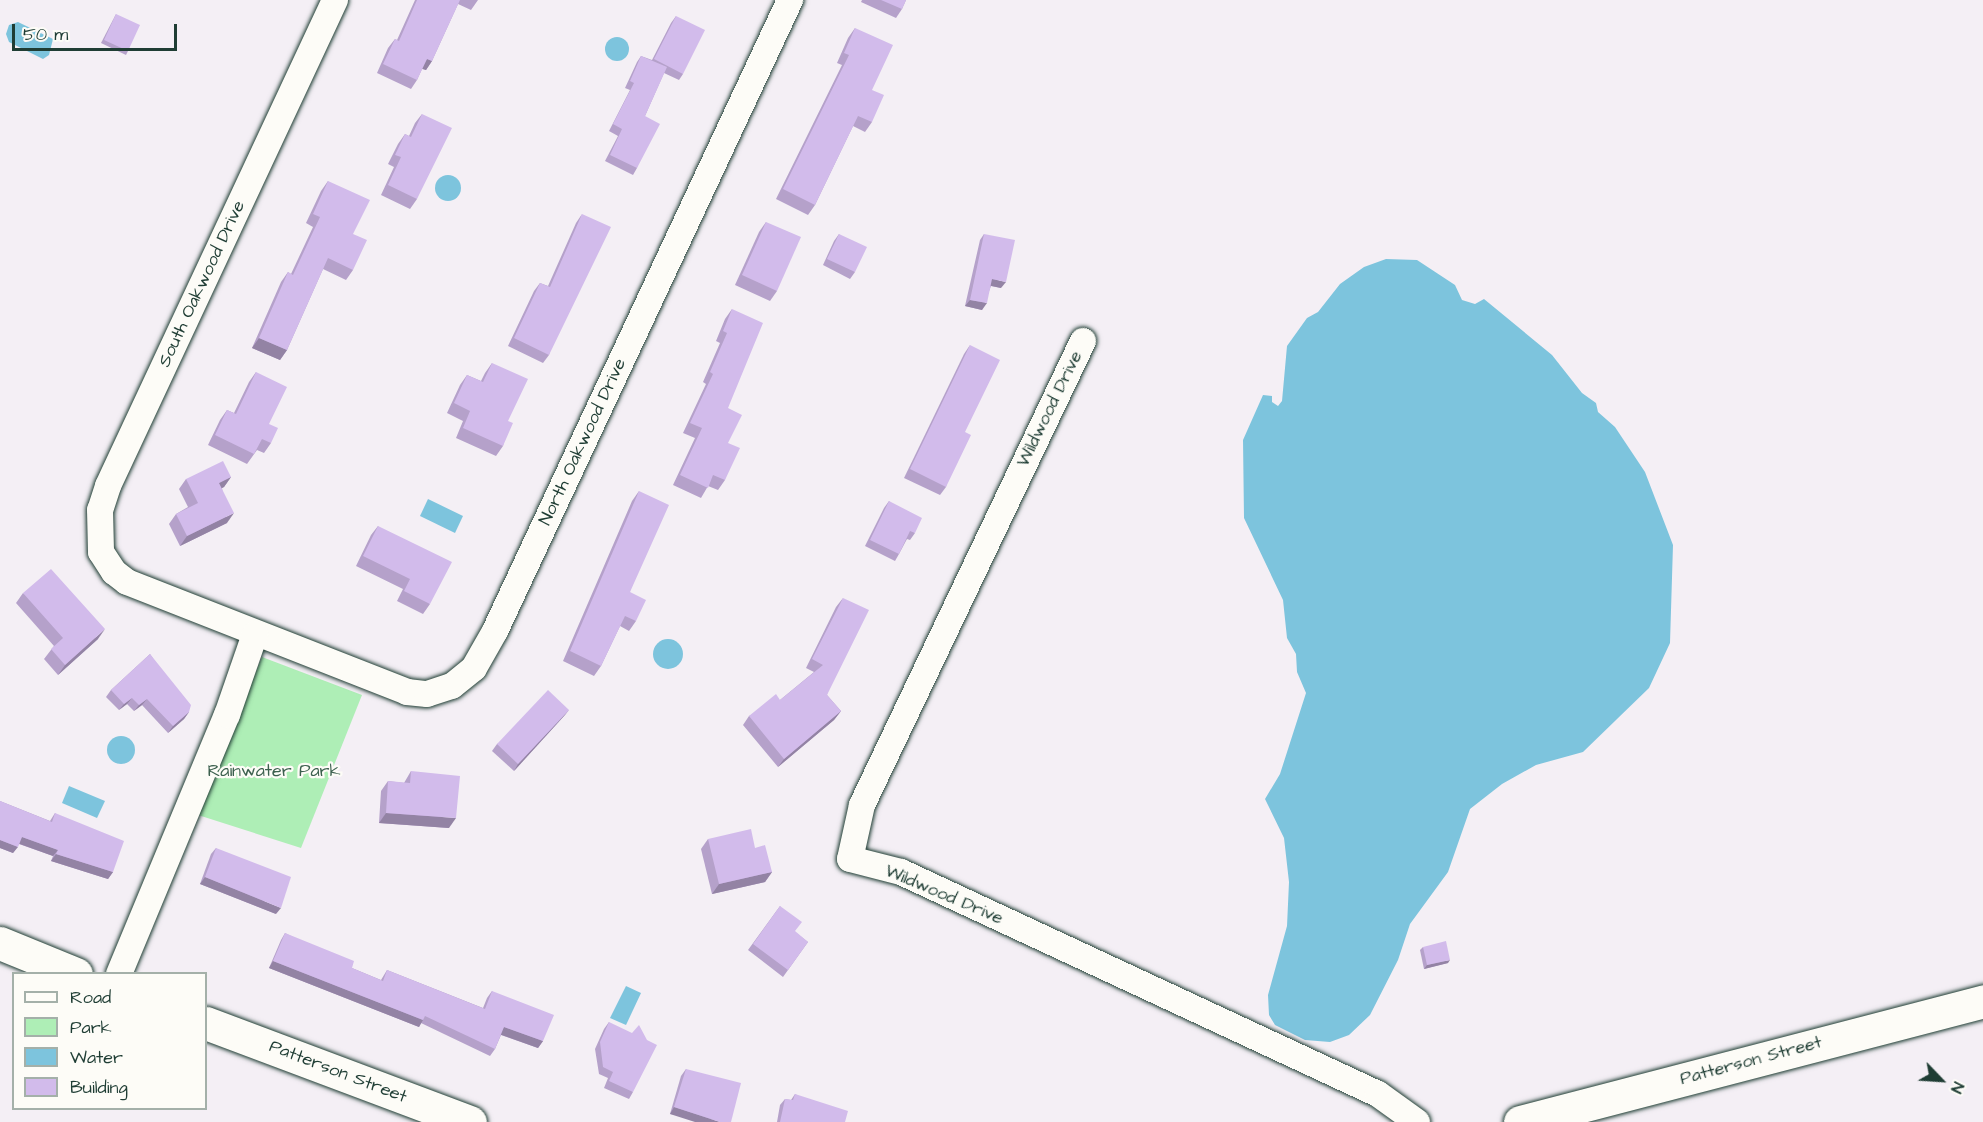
<!DOCTYPE html>
<style>
body{margin:0}
#map{position:relative;width:1983px;height:1122px;overflow:hidden;background:#f4eff5;font-family:"Architects Daughter",sans-serif}
div>[style]{position:absolute}
.green>*{inset:0;background:#aeeeb6}
.water>*{inset:0;background:#7dc4dd}
.round{border-radius:50%}
.roads{filter:drop-shadow(0 0 2px #1f3d34) drop-shadow(0 0 2px #1f3d34)}
.street>*{height:26px;margin:-13px;padding:0 13px;transform-origin:13px;border-radius:13px;background:#fdfcf7}
.secondary>*{height:33px;margin:-16.5px;padding:0 16.5px;transform-origin:16.5px;border-radius:16.5px;background:#fdfcf7}
.wall>*{inset:0;background:#b5a1ca}
.shaded-wall>*{inset:0;background:#9383a4}
.building>*{inset:0;background:#d2bbeb}
span{translate:-50% -50%;white-space:nowrap;text-align:center;line-height:1.15;-webkit-text-stroke:4.5px #fdfcf7;paint-order:stroke}
.street-label{font-size:18px;color:#1f3d34}
.park-label{font-size:18px;color:#3c604e}
.legend{position:absolute;left:12px;top:972px;width:195px;height:138px;box-sizing:border-box;background:#fdfcf7;border:2px solid #a4b0a9;margin:0;padding:8px 10px;list-style:none;font-size:18px;color:#1f3d34}
.legend li{display:flex;align-items:center;gap:12px;height:30px}
.legend b{width:30px;border:2px solid #a4b0a9}
.north{position:absolute;left:1911px;top:1050px;width:60px;height:60px;-webkit-text-stroke:4px #fdfcf7;paint-order:stroke;rotate:115deg;font-size:16px;font-weight:700;line-height:24px;text-align:center;color:#1f3d34}
.north::after{content:'';display:block;margin:auto;width:21px;height:27px;background:#1f3d34;clip-path:polygon(50% 0,100% 100%,50% 72%,0 100%)}
.scale{position:absolute;left:12px;top:24px;width:165px;height:27px;box-sizing:border-box;border:3px solid #1f3d34;border-top:0;padding-left:8px;font-size:18px;line-height:21px;white-space:nowrap;color:#1f3d34;-webkit-text-stroke:4px #fdfcf7;paint-order:stroke}
</style>
<div id="map">
<div class="green">
<div style="clip-path:polygon(262px 657px,362px 695px,301px 848px,198px 815px)"></div>
</div>
<div class="water">
<div style="clip-path:polygon(18px 22px,53px 39px,49px 55px,43px 59px,9px 42px,6px 34px,9px 25px)"></div>
<div class="round" style="left:605px;top:37px;width:24px;height:24px"></div>
<div class="round" style="left:435px;top:175px;width:26px;height:26px"></div>
<div style="clip-path:polygon(1386px 259px,1417px 260px,1455px 285px,1462px 300px,1475px 304px,1484px 299px,1552px 355px,1582px 393px,1596px 403px,1598px 412px,1615px 427px,1645px 472px,1673px 545px,1670px 643px,1649px 688px,1583px 752px,1536px 765px,1502px 784px,1470px 809px,1448px 872px,1410px 924px,1398px 960px,1370px 1015px,1349px 1035px,1330px 1042px,1305px 1040px,1275px 1025px,1269px 1015px,1268px 995px,1287px 926px,1289px 882px,1284px 838px,1265px 799px,1280px 774px,1306px 693px,1297px 672px,1296px 654px,1287px 638px,1283px 600px,1244px 518px,1243px 440px,1263px 395px,1272px 396px,1272px 402px,1278px 406px,1282px 401px,1287px 346px,1307px 318px,1318px 312px,1340px 284px,1364px 267px)"></div>
<div style="clip-path:polygon(428px 499px,463px 516px,455px 533px,420px 516px)"></div>
<div class="round" style="left:653px;top:639px;width:30px;height:30px"></div>
<div class="round" style="left:107px;top:736px;width:28px;height:28px"></div>
<div style="clip-path:polygon(69px 786px,105px 801px,97px 818px,62px 803px)"></div>
<div style="clip-path:polygon(626px 986px,641px 993px,626px 1025px,610px 1018px)"></div>
</div>
<div class="roads">
<div class="street">
<div style="left:335px;top:0;width:536px;rotate:115.04deg"></div>
<div style="left:108px;top:486px;width:25px;rotate:108deg"></div>
<div style="left:100px;top:510px;width:42px;rotate:88.6deg"></div>
<div style="left:101px;top:552px;width:24px;rotate:57deg"></div>
<div style="left:114px;top:572px;width:16px;rotate:38deg"></div>
<div style="left:127px;top:582px;width:301px;rotate:21.4deg"></div>
<div style="left:407px;top:692px;width:20px;rotate:6deg"></div>
<div style="left:427px;top:694px;width:26px;rotate:-18deg"></div>
<div style="left:452px;top:686px;width:28px;rotate:-39deg"></div>
<div style="left:474px;top:668px;width:43px;rotate:-60.4deg"></div>
<div style="left:495px;top:631px;width:697px;rotate:-64.94deg"></div>
<div style="left:1083px;top:341px;width:514px;rotate:115.47deg"></div>
<div style="left:862px;top:805px;width:55px;rotate:102.5deg"></div>
<div style="left:850px;top:859px;width:53px;rotate:14.3deg"></div>
<div style="left:901px;top:872px;width:526px;rotate:24.96deg"></div>
<div style="left:1378px;top:1094px;width:48px;rotate:35.7deg"></div>
<div style="left:119px;top:974px;width:281px;rotate:-67.4deg"></div>
<div style="left:227px;top:715px;width:86px;rotate:-70.9deg"></div>
</div>
<div class="secondary">
<div style="left:0;top:943px;width:82px;rotate:22.2deg"></div>
<div style="left:206px;top:1023px;width:282px;rotate:20.6deg"></div>
<div style="left:1520px;top:1122px;width:479px;rotate:-14.6deg"></div>
</div>
</div>
<div class="wall">
<div style="clip-path:polygon(415px 0,478px 0,471px 10px,458px 4px,432px 61px,426px 70px,422px 69px,417px 80px,411px 89px,377px 73px,388px 48px,395px 39px,397px 40px)"></div>
<div style="clip-path:polygon(862px 0,906px 0,902px 9px,896px 18px,861px 2px)"></div>
<div style="clip-path:polygon(116px 14px,128px 51px,126px 55px,101px 43px)"></div>
<div style="clip-path:polygon(676px 16px,683px 74px,679px 80px,664px 73px,645px 116px,637px 168px,633px 175px,605px 161px,618px 136px,609px 131px,630px 90px,625px 88px,637px 62px,641px 56px,652px 60px,671px 23px)"></div>
<div style="clip-path:polygon(855px 28px,872px 90px,872px 122px,865px 132px,853px 126px,815px 205px,808px 215px,776px 199px,842px 65px,837px 63px,848px 38px)"></div>
<div style="clip-path:polygon(422px 114px,417px 199px,410px 209px,381px 195px,394px 167px,388px 164px,398px 144px,405px 134px,409px 136px,415px 123px)"></div>
<div style="clip-path:polygon(328px 181px,353px 234px,353px 270px,346px 280px,323px 269px,287px 350px,280px 360px,252px 348px,281px 282px,288px 272px,291px 274px,313px 227px,306px 223px,321px 191px)"></div>
<div style="clip-path:polygon(582px 214px,549px 355px,543px 363px,508px 346px,534px 291px,540px 283px,548px 286px,576px 223px)"></div>
<div style="clip-path:polygon(766px 222px,777px 291px,770px 301px,735px 285px,759px 232px)"></div>
<div style="clip-path:polygon(839px 234px,855px 272px,850px 279px,823px 265px,834px 241px)"></div>
<div style="clip-path:polygon(984px 234px,1001px 288px,991px 286px,982px 310px,965px 306px,980px 240px)"></div>
<div style="clip-path:polygon(732px 309px,728px 408px,728px 443px,725px 480px,718px 490px,708px 486px,701px 498px,673px 485px,695px 438px,683px 433px,706px 384px,703px 382px,720px 343px,716px 341px,725px 319px)"></div>
<div style="clip-path:polygon(970px 345px,946px 487px,940px 495px,904px 478px,964px 354px)"></div>
<div style="clip-path:polygon(492px 363px,508px 421px,503px 446px,496px 456px,456px 438px,463px 421px,447px 413px,460px 385px,467px 375px,481px 381px,485px 373px)"></div>
<div style="clip-path:polygon(256px 372px,271px 443px,264px 453px,257px 450px,247px 464px,208px 445px,220px 420px,227px 410px,234px 413px,249px 382px)"></div>
<div style="clip-path:polygon(231px 477px,224px 487px,222px 488px,227px 523px,180px 546px,169px 524px,176px 514px,188px 507px,179px 489px,186px 479px)"></div>
<div style="clip-path:polygon(639px 491px,630px 592px,636px 621px,629px 631px,620px 626px,601px 666px,594px 676px,563px 661px,632px 501px)"></div>
<div style="clip-path:polygon(889px 501px,915px 533px,910px 540px,907px 539px,899px 554px,895px 561px,865px 546px,884px 508px)"></div>
<div style="clip-path:polygon(378px 526px,430px 604px,423px 614px,397px 601px,403px 589px,356px 566px,371px 535px)"></div>
<div style="clip-path:polygon(23px 593px,98px 639px,58px 675px,44px 659px,54px 646px,16px 603px)"></div>
<div style="clip-path:polygon(843px 598px,827px 695px,841px 711px,834px 720px,778px 767px,743px 725px,749px 716px,780px 700px,814px 672px,806px 668px,836px 607px)"></div>
<div style="clip-path:polygon(150px 654px,189px 712px,184px 719px,168px 733px,142px 705px,134px 711px,127px 704px,119px 710px,106px 697px,111px 690px)"></div>
<div style="clip-path:polygon(569px 710px,564px 716px,514px 771px,492px 751px,497px 744px)"></div>
<div style="clip-path:polygon(411px 771px,449px 828px,379px 823px,381px 791px,388px 781px,404px 783px)"></div>
<div style="clip-path:polygon(0 801px,50px 821px,55px 813px,113px 872px,108px 879px,51px 861px,53px 856px,19px 844px,13px 853px,0 848px)"></div>
<div style="clip-path:polygon(708px 839px,755px 848px,772px 872px,765px 882px,712px 894px,701px 849px)"></div>
<div style="clip-path:polygon(216px 848px,276px 914px,200px 884px,211px 854px)"></div>
<div style="clip-path:polygon(780px 906px,795px 932px,808px 942px,783px 977px,748px 950px)"></div>
<div style="clip-path:polygon(285px 933px,352px 968px,381px 980px,387px 970px,483px 1008px,487px 998px,492px 991px,543px 1041px,538px 1048px,501px 1035px,495px 1049px,490px 1056px,421px 1023px,419px 1027px,269px 968px,281px 940px)"></div>
<div style="clip-path:polygon(1423px 947px,1448px 963px,1424px 969px,1420px 950px)"></div>
<div style="clip-path:polygon(609px 1022px,633px 1092px,629px 1099px,604px 1088px,608px 1078px,599px 1074px,595px 1049px,604px 1029px)"></div>
<div style="clip-path:polygon(686px 1069px,731px 1122px,670px 1114px,681px 1076px)"></div>
<div style="clip-path:polygon(795px 1094px,845px 1122px,777px 1122px,780px 1105px,785px 1099px,791px 1100px)"></div>
</div>
<div class="shaded-wall">
<div style="clip-path:polygon(427px 59px,432px 61px,426px 70px,420px 68px)"></div>
<div style="clip-path:polygon(992px 279px,1006px 282px,1001px 288px,987px 285px)"></div>
<div style="clip-path:polygon(970px 300px,987px 303px,982px 310px,965px 306px)"></div>
<div style="clip-path:polygon(259px 338px,287px 350px,280px 360px,252px 348px)"></div>
<div style="clip-path:polygon(231px 477px,224px 487px,212px 493px,219px 483px)"></div>
<div style="clip-path:polygon(234px 513px,227px 523px,180px 546px,187px 536px)"></div>
<div style="clip-path:polygon(105px 629px,98px 639px,58px 675px,65px 665px)"></div>
<div style="clip-path:polygon(132px 698px,127px 704px,119px 710px,124px 704px)"></div>
<div style="clip-path:polygon(147px 699px,142px 705px,134px 711px,139px 705px)"></div>
<div style="clip-path:polygon(569px 710px,564px 716px,514px 771px,518px 764px)"></div>
<div style="clip-path:polygon(841px 711px,834px 720px,778px 767px,784px 759px)"></div>
<div style="clip-path:polygon(189px 712px,184px 719px,168px 733px,173px 726px)"></div>
<div style="clip-path:polygon(386px 813px,456px 818px,449px 828px,379px 823px)"></div>
<div style="clip-path:polygon(22px 837px,58px 850px,53px 856px,17px 843px)"></div>
<div style="clip-path:polygon(0 840px,18px 847px,13px 853px,0 848px)"></div>
<div style="clip-path:polygon(56px 854px,113px 872px,108px 879px,51px 861px)"></div>
<div style="clip-path:polygon(772px 872px,765px 882px,712px 894px,719px 884px)"></div>
<div style="clip-path:polygon(205px 877px,281px 908px,276px 914px,200px 884px)"></div>
<div style="clip-path:polygon(1450px 960px,1448px 963px,1424px 969px,1427px 965px)"></div>
<div style="clip-path:polygon(273px 961px,423px 1020px,419px 1027px,269px 968px)"></div>
<div style="clip-path:polygon(504px 1027px,543px 1041px,538px 1048px,499px 1034px)"></div>
<div style="clip-path:polygon(674px 1107px,720px 1122px,695px 1122px,670px 1114px)"></div>
</div>
<div class="building">
<div style="clip-path:polygon(417px 0,460px 0,432px 61px,427px 59px,417px 80px,383px 64px,395px 39px,399px 41px)"></div>
<div style="clip-path:polygon(881px 0,906px 0,902px 9px)"></div>
<div style="clip-path:polygon(116px 14px,140px 25px,128px 51px,104px 40px)"></div>
<div style="clip-path:polygon(676px 16px,705px 30px,683px 74px,654px 59px)"></div>
<div style="clip-path:polygon(855px 28px,893px 45px,872px 90px,884px 95px,872px 122px,858px 116px,815px 205px,783px 189px,849px 55px,844px 53px)"></div>
<div style="clip-path:polygon(641px 56px,667px 67px,645px 116px,660px 124px,637px 168px,610px 155px,622px 129px,613px 124px,634px 83px,630px 81px)"></div>
<div style="clip-path:polygon(422px 114px,452px 128px,417px 199px,388px 185px,401px 157px,395px 155px,405px 134px,411px 137px)"></div>
<div style="clip-path:polygon(328px 181px,370px 200px,353px 234px,367px 240px,353px 270px,328px 258px,287px 350px,259px 338px,288px 272px,293px 275px,320px 217px,313px 214px)"></div>
<div style="clip-path:polygon(582px 214px,611px 227px,549px 355px,514px 338px,540px 283px,550px 287px)"></div>
<div style="clip-path:polygon(766px 222px,801px 237px,777px 291px,742px 275px)"></div>
<div style="clip-path:polygon(839px 234px,867px 247px,855px 272px,827px 259px)"></div>
<div style="clip-path:polygon(984px 234px,1015px 240px,1006px 282px,992px 279px,987px 303px,970px 300px)"></div>
<div style="clip-path:polygon(732px 309px,763px 323px,728px 408px,742px 415px,728px 443px,740px 448px,725px 480px,713px 475px,708px 488px,680px 475px,702px 428px,690px 423px,713px 374px,710px 372px,727px 333px,723px 331px)"></div>
<div style="clip-path:polygon(970px 345px,1000px 360px,965px 432px,971px 435px,946px 487px,910px 469px)"></div>
<div style="clip-path:polygon(492px 363px,528px 379px,508px 421px,513px 423px,503px 446px,463px 428px,470px 411px,454px 403px,467px 375px,483px 382px)"></div>
<div style="clip-path:polygon(256px 372px,287px 387px,269px 424px,278px 428px,271px 443px,262px 439px,254px 454px,215px 435px,227px 410px,236px 414px)"></div>
<div style="clip-path:polygon(223px 461px,231px 477px,219px 483px,234px 513px,187px 536px,176px 514px,198px 503px,186px 479px)"></div>
<div style="clip-path:polygon(639px 491px,669px 505px,630px 592px,646px 600px,636px 621px,625px 616px,601px 666px,570px 651px)"></div>
<div style="clip-path:polygon(889px 501px,922px 518px,915px 533px,910px 531px,899px 554px,870px 540px)"></div>
<div style="clip-path:polygon(378px 526px,452px 562px,430px 604px,404px 591px,410px 579px,363px 556px)"></div>
<div style="clip-path:polygon(51px 569px,105px 629px,65px 665px,51px 649px,63px 638px,23px 593px)"></div>
<div style="clip-path:polygon(843px 598px,869px 610px,827px 695px,841px 711px,784px 759px,749px 716px,776px 694px,780px 700px,823px 665px,812px 659px)"></div>
<div style="clip-path:polygon(150px 654px,191px 705px,189px 712px,173px 726px,147px 699px,139px 705px,132px 698px,124px 704px,111px 690px)"></div>
<div style="clip-path:polygon(548px 690px,569px 710px,518px 764px,497px 744px)"></div>
<div style="clip-path:polygon(411px 771px,460px 776px,456px 818px,386px 813px,388px 781px,410px 783px)"></div>
<div style="clip-path:polygon(0 801px,52px 822px,55px 813px,124px 841px,113px 872px,56px 854px,58px 850px,22px 837px,18px 847px,0 840px)"></div>
<div style="clip-path:polygon(751px 829px,755px 848px,765px 845px,772px 872px,719px 884px,708px 839px)"></div>
<div style="clip-path:polygon(216px 848px,291px 877px,281px 908px,205px 877px)"></div>
<div style="clip-path:polygon(780px 906px,802px 922px,795px 931px,808px 942px,788px 970px,753px 944px)"></div>
<div style="clip-path:polygon(285px 933px,354px 961px,352px 968px,383px 981px,387px 970px,485px 1009px,492px 991px,554px 1015px,543px 1041px,504px 1027px,495px 1049px,425px 1016px,423px 1020px,273px 961px)"></div>
<div style="clip-path:polygon(1446px 941px,1450px 960px,1427px 965px,1423px 947px)"></div>
<div style="clip-path:polygon(609px 1022px,632px 1033px,639px 1025px,647px 1040px,657px 1045px,633px 1092px,609px 1081px,613px 1072px,603px 1067px,600px 1042px)"></div>
<div style="clip-path:polygon(686px 1069px,741px 1083px,731px 1122px,720px 1122px,674px 1107px)"></div>
<div style="clip-path:polygon(795px 1094px,848px 1111px,845px 1122px,780px 1122px,785px 1099px,793px 1100px)"></div>
</div>
<div class="street-label">
<span style="left:202px;top:284px;rotate:-65deg">South Oakwood Drive</span>
<span style="left:1050px;top:409px;rotate:-64deg">Wildwood Drive</span>
<span style="left:583px;top:442px;rotate:-65deg">North Oakwood Drive</span>
<span style="left:944px;top:895px;rotate:23deg">Wildwood Drive</span>
<span style="left:1751px;top:1061px;rotate:-15deg">Patterson Street</span>
<span style="left:338px;top:1072px;rotate:21deg">Patterson Street</span>
</div>
<div class="park-label">
<span style="left:274px;top:771px">Rainwater Park</span>
</div>
<ul class="legend">
<li><b style="height:8px;background:#fdfcf7"></b>Road</li>
<li><b style="height:16px;background:#aeeeb6"></b>Park</li>
<li><b style="height:16px;background:#7dc4dd"></b>Water</li>
<li><b style="height:16px;background:#d2bbeb"></b>Building</li>
</ul>
<div class="north">N</div>
<div class="scale">50 m</div>
</div>
